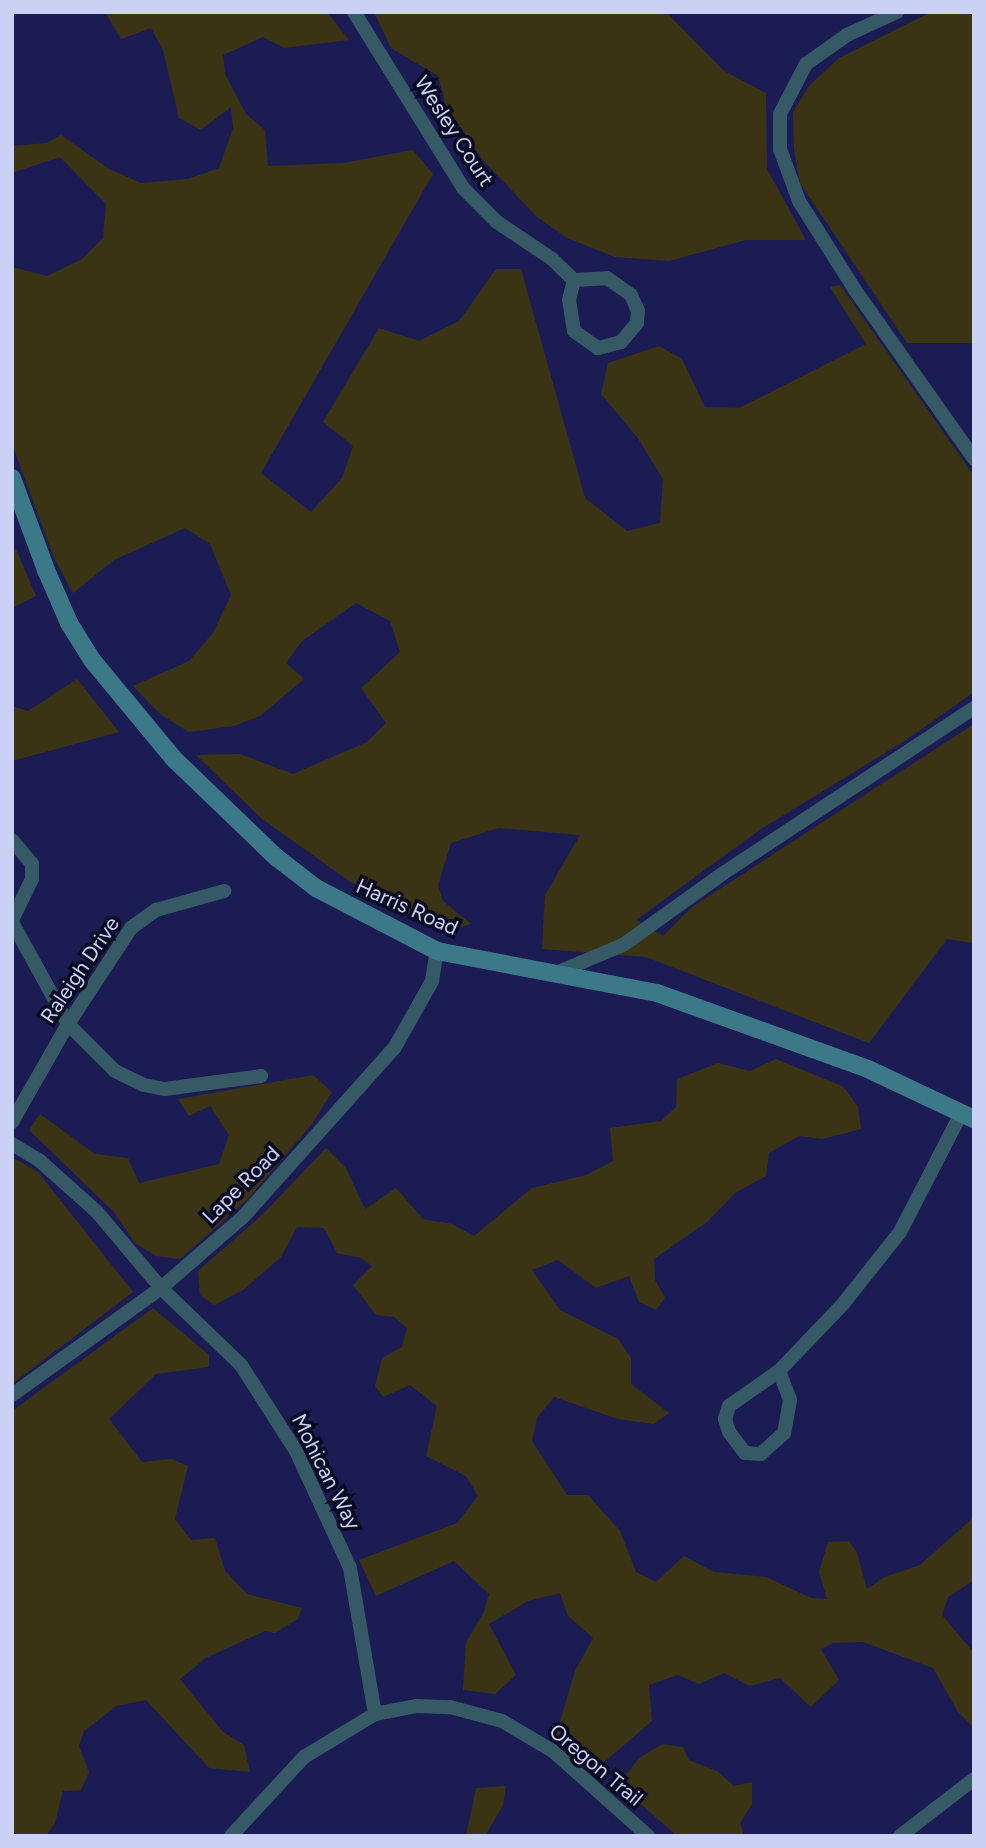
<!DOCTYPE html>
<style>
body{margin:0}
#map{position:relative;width:986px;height:1848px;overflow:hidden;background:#1c1c54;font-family:Figtree,sans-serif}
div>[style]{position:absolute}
.green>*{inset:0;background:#3b3414}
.street>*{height:14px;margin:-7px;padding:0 7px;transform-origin:7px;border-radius:7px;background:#365a65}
.secondary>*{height:18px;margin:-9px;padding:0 9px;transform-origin:9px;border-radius:9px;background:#3b7888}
span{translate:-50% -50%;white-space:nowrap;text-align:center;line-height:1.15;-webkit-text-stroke:7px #0a0b23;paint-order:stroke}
.street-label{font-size:21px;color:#cbd1f4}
.frame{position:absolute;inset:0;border:14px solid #cbd1f4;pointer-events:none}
</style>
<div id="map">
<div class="green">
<div style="clip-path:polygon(105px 12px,327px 12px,349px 40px,284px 48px,263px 37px,223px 55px,225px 74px,246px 114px,265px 130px,268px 166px,343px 163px,413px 150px,433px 174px,261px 473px,311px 512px,342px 478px,353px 446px,323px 422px,379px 328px,419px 341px,459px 321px,496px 269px,521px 269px,585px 498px,627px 531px,660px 523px,663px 479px,637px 437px,601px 394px,608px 363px,659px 346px,682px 359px,705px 407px,739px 408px,866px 344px,830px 287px,840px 285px,974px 476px,974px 692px,906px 740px,761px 829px,636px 920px,663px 936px,692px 907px,974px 724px,974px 943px,947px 939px,869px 1043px,646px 957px,542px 949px,545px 895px,580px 835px,498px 828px,451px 843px,438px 885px,443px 901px,471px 924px,444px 932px,349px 881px,261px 818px,196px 755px,240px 754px,293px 774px,367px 742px,386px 723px,361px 688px,400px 652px,390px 621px,356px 603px,302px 641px,286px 663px,304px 679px,260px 716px,234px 726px,189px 732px,160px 714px,133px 686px,189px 661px,213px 633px,231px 595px,210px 544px,185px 528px,114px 560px,73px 593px,54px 558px,12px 444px,12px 267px,47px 276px,82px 259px,103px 238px,106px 204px,60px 157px,12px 173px,12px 146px,47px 143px,61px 135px,109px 169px,141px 183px,188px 179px,219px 168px,233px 128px,231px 107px,201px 130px,179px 118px,163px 50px,151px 28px,121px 39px)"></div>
<div style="clip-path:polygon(374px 12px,666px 12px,724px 71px,766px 93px,767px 169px,806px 240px,746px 240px,669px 261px,615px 257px,567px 238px,537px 217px,482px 159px,446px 106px,438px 76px,391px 48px)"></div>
<div style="clip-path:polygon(931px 12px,974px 12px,974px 343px,907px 343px,800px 183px,794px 149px,793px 112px,809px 86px,839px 58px)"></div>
<div style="clip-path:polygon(16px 549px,36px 596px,12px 608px,12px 551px)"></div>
<div style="clip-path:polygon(77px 679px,119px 732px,12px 761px,12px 706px,28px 711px)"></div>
<div style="clip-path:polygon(776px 1059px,844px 1087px,858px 1107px,861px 1129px,822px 1139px,799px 1136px,769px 1153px,766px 1176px,735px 1193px,707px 1222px,654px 1259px,655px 1280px,665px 1298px,656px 1310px,639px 1302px,629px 1276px,596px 1288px,558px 1260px,532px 1270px,560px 1310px,618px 1339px,631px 1358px,631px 1384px,669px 1413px,654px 1424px,618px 1419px,554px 1397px,537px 1418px,532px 1441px,567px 1495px,588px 1495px,620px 1531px,636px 1572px,656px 1582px,684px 1556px,714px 1572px,766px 1577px,811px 1598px,827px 1599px,819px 1572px,828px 1542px,849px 1541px,857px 1553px,867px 1589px,885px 1577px,920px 1565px,974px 1517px,974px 1580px,948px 1597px,942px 1615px,974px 1653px,974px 1728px,958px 1712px,933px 1668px,863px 1642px,833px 1643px,821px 1649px,839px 1680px,811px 1707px,780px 1678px,750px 1686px,724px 1673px,699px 1684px,678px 1675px,649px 1685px,652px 1721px,602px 1764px,556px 1735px,575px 1671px,593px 1638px,568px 1616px,560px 1593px,528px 1601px,489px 1624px,516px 1675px,495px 1694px,463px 1690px,466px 1642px,484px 1612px,489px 1594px,454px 1561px,376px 1596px,359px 1560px,457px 1523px,478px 1496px,466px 1476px,426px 1456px,437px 1406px,410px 1385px,383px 1397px,375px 1386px,382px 1358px,402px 1347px,407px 1328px,394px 1317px,376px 1315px,353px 1285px,372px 1266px,361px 1258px,337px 1253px,324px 1228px,297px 1227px,281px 1257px,243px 1290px,214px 1305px,200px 1295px,198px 1271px,263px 1214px,326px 1148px,346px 1168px,365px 1209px,396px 1188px,423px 1219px,452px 1224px,474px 1236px,532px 1188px,586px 1175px,613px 1161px,610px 1128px,661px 1121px,676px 1107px,677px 1079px,718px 1063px,750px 1071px)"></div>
<div style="clip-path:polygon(313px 1075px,332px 1092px,312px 1124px,247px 1200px,180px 1259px,156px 1256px,135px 1243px,114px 1212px,29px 1130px,40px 1114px,95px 1154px,128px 1158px,139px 1183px,219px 1164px,229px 1135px,210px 1106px,189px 1116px,178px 1099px)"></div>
<div style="clip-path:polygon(12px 1157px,38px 1172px,133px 1292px,12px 1384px)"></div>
<div style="clip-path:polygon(153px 1308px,209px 1355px,209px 1367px,156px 1374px,109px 1419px,142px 1462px,171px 1459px,188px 1466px,175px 1519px,191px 1540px,215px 1538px,225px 1571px,247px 1594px,302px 1608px,298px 1619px,275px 1633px,265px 1631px,206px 1658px,180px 1679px,223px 1732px,244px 1745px,250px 1772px,209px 1768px,146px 1700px,116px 1706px,84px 1731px,79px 1746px,89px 1772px,81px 1790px,63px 1791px,55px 1823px,46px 1836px,14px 1836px,12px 1411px)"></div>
<div style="clip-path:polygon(662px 1744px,683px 1747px,689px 1760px,717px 1771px,734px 1786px,752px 1782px,752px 1804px,740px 1823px,744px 1836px,677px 1836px,634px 1798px,622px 1780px,638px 1759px)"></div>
<div style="clip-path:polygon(506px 1786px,503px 1805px,485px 1836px,466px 1836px,476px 1788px)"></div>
</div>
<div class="street">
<div style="left:354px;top:12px;width:207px;rotate:58.2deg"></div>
<div style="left:463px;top:188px;width:48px;rotate:45deg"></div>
<div style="left:497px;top:222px;width:66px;rotate:33.9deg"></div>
<div style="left:552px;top:259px;width:30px;rotate:44deg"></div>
<div style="left:897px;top:12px;width:55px;rotate:155.3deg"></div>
<div style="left:847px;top:35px;width:50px;rotate:144.7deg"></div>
<div style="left:806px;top:64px;width:56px;rotate:117.5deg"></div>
<div style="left:780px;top:114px;width:35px;rotate:90deg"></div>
<div style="left:780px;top:149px;width:55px;rotate:69.9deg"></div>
<div style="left:799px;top:201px;width:105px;rotate:57.8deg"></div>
<div style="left:855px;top:290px;width:207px;rotate:54.8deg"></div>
<div style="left:607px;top:278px;width:29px;rotate:35deg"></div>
<div style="left:631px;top:295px;width:17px;rotate:66deg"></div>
<div style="left:638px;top:311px;width:12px;rotate:95deg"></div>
<div style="left:637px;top:323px;width:25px;rotate:130deg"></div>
<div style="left:621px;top:342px;width:24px;rotate:165deg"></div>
<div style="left:598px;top:348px;width:29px;rotate:-145deg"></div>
<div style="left:574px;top:331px;width:31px;rotate:-99deg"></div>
<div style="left:569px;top:300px;width:21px;rotate:-76deg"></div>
<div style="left:574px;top:280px;width:33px;rotate:-3deg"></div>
<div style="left:12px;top:840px;width:31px;rotate:50deg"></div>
<div style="left:32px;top:864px;width:15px;rotate:90deg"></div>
<div style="left:32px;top:879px;width:46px;rotate:116deg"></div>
<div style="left:12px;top:922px;width:116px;rotate:61.2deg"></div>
<div style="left:68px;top:1024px;width:66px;rotate:45deg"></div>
<div style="left:115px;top:1071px;width:32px;rotate:26deg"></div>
<div style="left:144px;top:1085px;width:21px;rotate:11deg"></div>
<div style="left:165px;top:1089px;width:97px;rotate:-7.7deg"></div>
<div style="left:561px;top:971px;width:67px;rotate:-22.8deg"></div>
<div style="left:623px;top:945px;width:122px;rotate:-35.6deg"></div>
<div style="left:722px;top:874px;width:302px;rotate:-33.4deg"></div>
<div style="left:12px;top:1122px;width:113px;rotate:-60.3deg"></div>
<div style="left:68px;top:1024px;width:115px;rotate:-56.7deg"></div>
<div style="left:131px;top:928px;width:31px;rotate:-36deg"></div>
<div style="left:156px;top:910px;width:71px;rotate:-15.6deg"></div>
<div style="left:12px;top:1144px;width:33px;rotate:31deg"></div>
<div style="left:40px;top:1161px;width:76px;rotate:41.8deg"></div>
<div style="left:97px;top:1212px;width:99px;rotate:49.9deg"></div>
<div style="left:161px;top:1288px;width:111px;rotate:43.9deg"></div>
<div style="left:241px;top:1365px;width:102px;rotate:57.4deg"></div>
<div style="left:296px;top:1451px;width:129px;rotate:65.2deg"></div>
<div style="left:350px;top:1568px;width:148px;rotate:80.3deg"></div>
<div style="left:779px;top:1371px;width:93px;rotate:-46.3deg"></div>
<div style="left:843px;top:1304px;width:92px;rotate:-51.6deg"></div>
<div style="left:900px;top:1232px;width:133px;rotate:-62.7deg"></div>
<div style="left:779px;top:1371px;width:31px;rotate:69deg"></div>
<div style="left:790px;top:1400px;width:34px;rotate:100deg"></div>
<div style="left:784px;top:1433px;width:31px;rotate:138deg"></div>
<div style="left:761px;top:1454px;width:16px;rotate:-176deg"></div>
<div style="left:745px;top:1453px;width:26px;rotate:-127deg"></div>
<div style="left:729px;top:1432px;width:14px;rotate:-107deg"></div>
<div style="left:725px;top:1419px;width:14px;rotate:-73deg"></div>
<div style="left:729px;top:1406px;width:61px;rotate:-35deg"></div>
<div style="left:12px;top:1395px;width:183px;rotate:-35.7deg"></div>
<div style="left:161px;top:1288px;width:108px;rotate:-40.9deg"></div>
<div style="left:243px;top:1217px;width:228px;rotate:-48.2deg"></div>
<div style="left:395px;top:1047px;width:76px;rotate:-60.7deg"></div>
<div style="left:432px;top:981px;width:30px;rotate:-81deg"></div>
<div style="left:231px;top:1836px;width:108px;rotate:-47.3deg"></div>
<div style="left:304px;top:1757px;width:83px;rotate:-31.2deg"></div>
<div style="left:375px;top:1714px;width:43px;rotate:-10.8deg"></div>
<div style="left:417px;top:1706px;width:33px;rotate:2deg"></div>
<div style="left:450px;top:1707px;width:54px;rotate:15.1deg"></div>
<div style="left:502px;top:1721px;width:59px;rotate:30.5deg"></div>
<div style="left:553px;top:1751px;width:127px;rotate:41.8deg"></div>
<div style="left:900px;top:1836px;width:93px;rotate:-37.6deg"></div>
</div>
<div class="secondary">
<div style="left:12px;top:478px;width:98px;rotate:69.7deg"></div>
<div style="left:46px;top:570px;width:58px;rotate:66.5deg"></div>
<div style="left:69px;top:623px;width:44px;rotate:58.1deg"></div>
<div style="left:92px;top:660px;width:127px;rotate:50.4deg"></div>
<div style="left:173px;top:758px;width:143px;rotate:43.9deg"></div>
<div style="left:276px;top:857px;width:51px;rotate:37.8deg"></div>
<div style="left:316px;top:888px;width:136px;rotate:27.5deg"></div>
<div style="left:437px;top:951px;width:224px;rotate:10.8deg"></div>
<div style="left:657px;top:993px;width:224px;rotate:19.8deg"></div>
<div style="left:868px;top:1069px;width:117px;rotate:25.3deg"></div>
</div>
<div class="street-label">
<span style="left:454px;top:131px;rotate:57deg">Wesley Court</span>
<span style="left:407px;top:907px;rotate:24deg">Harris Road</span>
<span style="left:80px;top:970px;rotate:-56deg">Raleigh Drive</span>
<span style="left:241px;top:1185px;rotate:-45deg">Lape Road</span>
<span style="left:326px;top:1472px;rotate:63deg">Mohican Way</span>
<span style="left:596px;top:1765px;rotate:40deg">Oregon Trail</span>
</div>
<div class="frame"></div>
</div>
